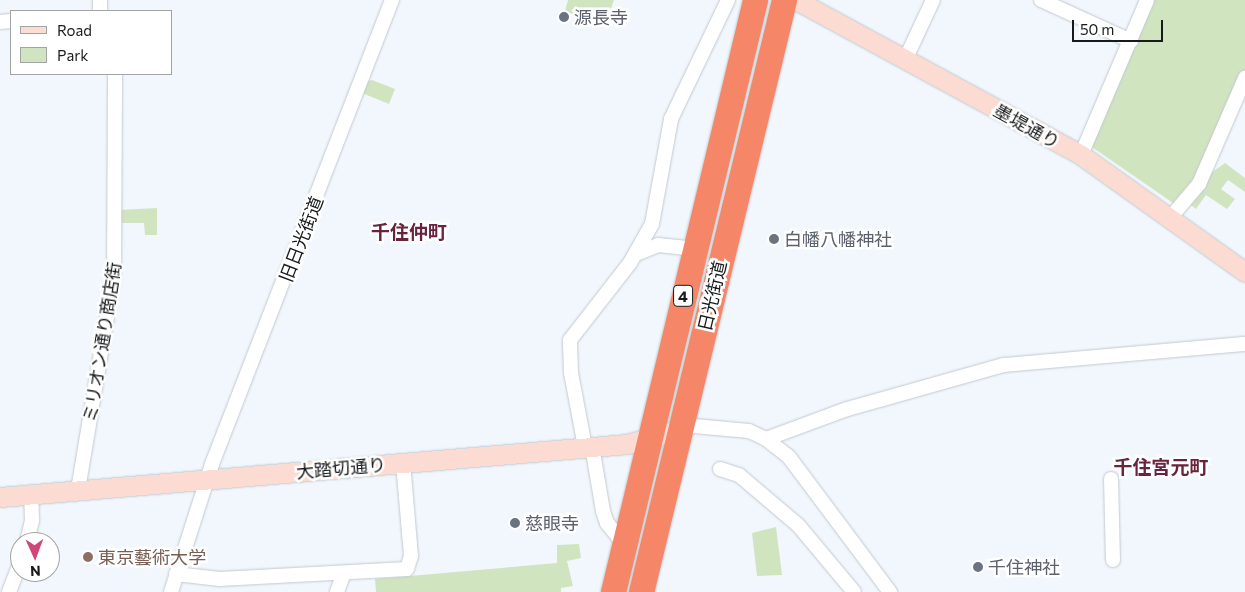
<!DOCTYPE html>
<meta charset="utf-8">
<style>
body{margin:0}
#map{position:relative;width:1245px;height:592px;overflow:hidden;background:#f1f7fd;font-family:Commissioner,"Noto Sans JP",sans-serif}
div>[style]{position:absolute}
.green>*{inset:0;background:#d1e4c0}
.roads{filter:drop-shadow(0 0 1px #c3c9ce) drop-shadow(0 0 1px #c3c9ce)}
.street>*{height:14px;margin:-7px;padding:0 7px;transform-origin:7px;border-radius:7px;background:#fff}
.secondary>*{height:19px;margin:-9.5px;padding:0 9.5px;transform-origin:9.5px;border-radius:9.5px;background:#fcdbd2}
.highway>*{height:25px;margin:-12.5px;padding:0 12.5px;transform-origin:12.5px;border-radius:12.5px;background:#f68668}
.dots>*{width:14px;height:14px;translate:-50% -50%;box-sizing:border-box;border:2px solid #fff;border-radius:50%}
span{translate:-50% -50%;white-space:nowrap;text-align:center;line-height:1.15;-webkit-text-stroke:5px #fff;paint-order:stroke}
.shield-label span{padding:1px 4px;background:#fff;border:1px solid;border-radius:4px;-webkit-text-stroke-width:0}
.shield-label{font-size:16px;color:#17191b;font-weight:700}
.worship-label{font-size:18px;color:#5b616d}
.left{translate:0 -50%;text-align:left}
.street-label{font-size:18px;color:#17191b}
.education-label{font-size:18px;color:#785e54}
.neighbourhood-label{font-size:19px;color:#68243c;font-weight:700}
.legend{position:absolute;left:10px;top:10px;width:162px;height:65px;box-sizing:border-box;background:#fff;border:1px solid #a2a3a4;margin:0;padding:6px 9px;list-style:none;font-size:15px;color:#17191b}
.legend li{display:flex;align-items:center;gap:10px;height:25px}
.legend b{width:25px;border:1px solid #a2a3a4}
.north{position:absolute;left:10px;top:532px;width:50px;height:50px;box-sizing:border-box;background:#fff;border:1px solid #a2a3a4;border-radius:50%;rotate:178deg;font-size:14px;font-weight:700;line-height:20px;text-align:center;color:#17191b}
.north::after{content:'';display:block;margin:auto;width:18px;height:22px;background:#d14579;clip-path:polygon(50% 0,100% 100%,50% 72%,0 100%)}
.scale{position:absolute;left:1072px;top:20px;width:91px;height:22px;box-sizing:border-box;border:2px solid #17191b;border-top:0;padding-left:6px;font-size:15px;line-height:18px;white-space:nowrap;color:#17191b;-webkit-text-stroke:4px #fff;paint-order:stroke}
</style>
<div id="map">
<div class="green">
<div style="clip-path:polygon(568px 0,614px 0,609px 14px,592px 8px,588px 20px,565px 11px)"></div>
<div style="clip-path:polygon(1154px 0,1245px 0,1245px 71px,1195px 177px,1173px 203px,1092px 147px)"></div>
<div style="clip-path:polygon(372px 80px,395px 89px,389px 104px,362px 93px,366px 82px)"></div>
<div style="clip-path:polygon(1225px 163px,1245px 178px,1245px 192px,1228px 180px,1221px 189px,1235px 199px,1227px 209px,1206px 195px,1196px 209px,1187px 202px,1208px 175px)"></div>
<div style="clip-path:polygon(157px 208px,157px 235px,145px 235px,144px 223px,120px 223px,119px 210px)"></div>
<div style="clip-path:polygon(776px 527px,782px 575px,757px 576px,752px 533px)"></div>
<div style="clip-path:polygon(579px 544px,581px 558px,567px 561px,573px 586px,561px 588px,561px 592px,376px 592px,375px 579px,557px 563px,557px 545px)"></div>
</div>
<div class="roads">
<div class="street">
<div style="left:100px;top:0;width:11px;rotate:90deg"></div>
<div style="left:1041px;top:0;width:99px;rotate:24.5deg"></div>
<div style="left:0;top:22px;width:11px;rotate:-5deg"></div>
<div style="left:905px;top:60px;width:66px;rotate:-65deg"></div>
<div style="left:1081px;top:155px;width:168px;rotate:-66.9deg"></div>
<div style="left:1170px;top:218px;width:45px;rotate:-49.5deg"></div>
<div style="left:1199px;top:184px;width:116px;rotate:-66.5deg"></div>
<div style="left:636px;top:254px;width:24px;rotate:-22deg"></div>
<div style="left:658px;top:245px;width:36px;rotate:6deg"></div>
<div style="left:681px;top:429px;width:13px;rotate:-13deg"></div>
<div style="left:694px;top:426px;width:55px;rotate:5.2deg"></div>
<div style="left:749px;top:431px;width:19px;rotate:25deg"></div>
<div style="left:766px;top:439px;width:29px;rotate:38deg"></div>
<div style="left:789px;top:457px;width:169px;rotate:53.2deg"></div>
<div style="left:766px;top:439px;width:86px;rotate:-20.3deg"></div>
<div style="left:847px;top:409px;width:163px;rotate:-15.7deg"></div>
<div style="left:1004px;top:365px;width:242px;rotate:-5deg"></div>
<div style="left:592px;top:446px;width:66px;rotate:80.4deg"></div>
<div style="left:603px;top:511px;width:13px;rotate:72deg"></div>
<div style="left:607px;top:523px;width:27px;rotate:51deg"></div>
<div style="left:585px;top:447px;width:75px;rotate:-100.7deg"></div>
<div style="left:571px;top:373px;width:33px;rotate:-92deg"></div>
<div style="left:570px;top:340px;width:98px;rotate:-52.1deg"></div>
<div style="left:630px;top:263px;width:45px;rotate:-60.6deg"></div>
<div style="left:652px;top:224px;width:107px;rotate:-79.7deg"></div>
<div style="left:671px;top:119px;width:132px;rotate:-64.4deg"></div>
<div style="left:720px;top:469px;width:20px;rotate:18deg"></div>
<div style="left:739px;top:475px;width:77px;rotate:40.3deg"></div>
<div style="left:798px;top:525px;width:87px;rotate:50.1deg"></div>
<div style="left:1111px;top:479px;width:81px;rotate:88.6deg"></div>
<div style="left:78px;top:490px;width:217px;rotate:-80.5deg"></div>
<div style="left:114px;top:276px;width:202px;rotate:-89.7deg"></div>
<div style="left:27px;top:542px;width:23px;rotate:-77deg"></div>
<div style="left:32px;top:520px;width:26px;rotate:-92deg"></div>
<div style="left:176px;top:574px;width:44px;rotate:6.5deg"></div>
<div style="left:220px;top:579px;width:187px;rotate:-3.1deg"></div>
<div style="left:407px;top:569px;width:14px;rotate:-73deg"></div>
<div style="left:411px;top:556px;width:93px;rotate:-94.9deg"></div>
<div style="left:9px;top:592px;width:31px;rotate:-69deg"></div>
<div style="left:171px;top:592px;width:134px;rotate:-72.2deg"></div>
<div style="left:212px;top:464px;width:498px;rotate:-68.8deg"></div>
<div style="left:337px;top:592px;width:20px;rotate:-70deg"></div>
</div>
<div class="secondary">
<div style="left:796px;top:0;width:324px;rotate:28.5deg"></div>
<div style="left:1081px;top:155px;width:201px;rotate:35.5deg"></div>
<div style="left:0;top:497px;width:629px;rotate:-4.83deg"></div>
<div style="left:627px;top:444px;width:56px;rotate:-15.5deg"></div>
</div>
<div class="highway">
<div style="left:613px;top:592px;width:609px;rotate:-76.51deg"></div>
<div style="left:641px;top:592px;width:609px;rotate:-76.42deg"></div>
</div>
</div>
<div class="dots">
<div style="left:564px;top:17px;background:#6b7280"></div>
<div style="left:774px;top:239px;background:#6b7280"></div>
<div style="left:515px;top:523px;background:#6b7280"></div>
<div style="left:88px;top:557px;background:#8d6e63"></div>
<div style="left:978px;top:567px;background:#6b7280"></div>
</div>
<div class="shield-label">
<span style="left:683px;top:296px">4</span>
</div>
<div class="worship-label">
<span class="left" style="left:574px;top:17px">源長寺</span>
<span class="left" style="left:784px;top:239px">白幡八幡神社</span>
<span class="left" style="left:525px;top:523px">慈眼寺</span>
<span class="left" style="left:988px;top:567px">千住神社</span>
</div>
<div class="street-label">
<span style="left:1027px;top:126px;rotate:29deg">墨堤通り</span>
<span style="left:301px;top:239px;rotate:-69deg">旧日光街道</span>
<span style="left:712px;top:296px;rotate:-77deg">日光街道</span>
<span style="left:102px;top:342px;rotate:-81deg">ミリオン通り商店街</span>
<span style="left:341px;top:468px;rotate:-5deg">大踏切通り</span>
</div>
<div class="education-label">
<span class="left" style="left:98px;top:557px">東京藝術大学</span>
</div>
<div class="neighbourhood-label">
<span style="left:409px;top:232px">千住仲町</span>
<span style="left:1161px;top:467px">千住宮元町</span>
</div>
<ul class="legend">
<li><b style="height:6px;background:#fcdbd2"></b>Road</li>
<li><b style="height:14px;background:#d1e4c0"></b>Park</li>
</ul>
<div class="north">N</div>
<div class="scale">50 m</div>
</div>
